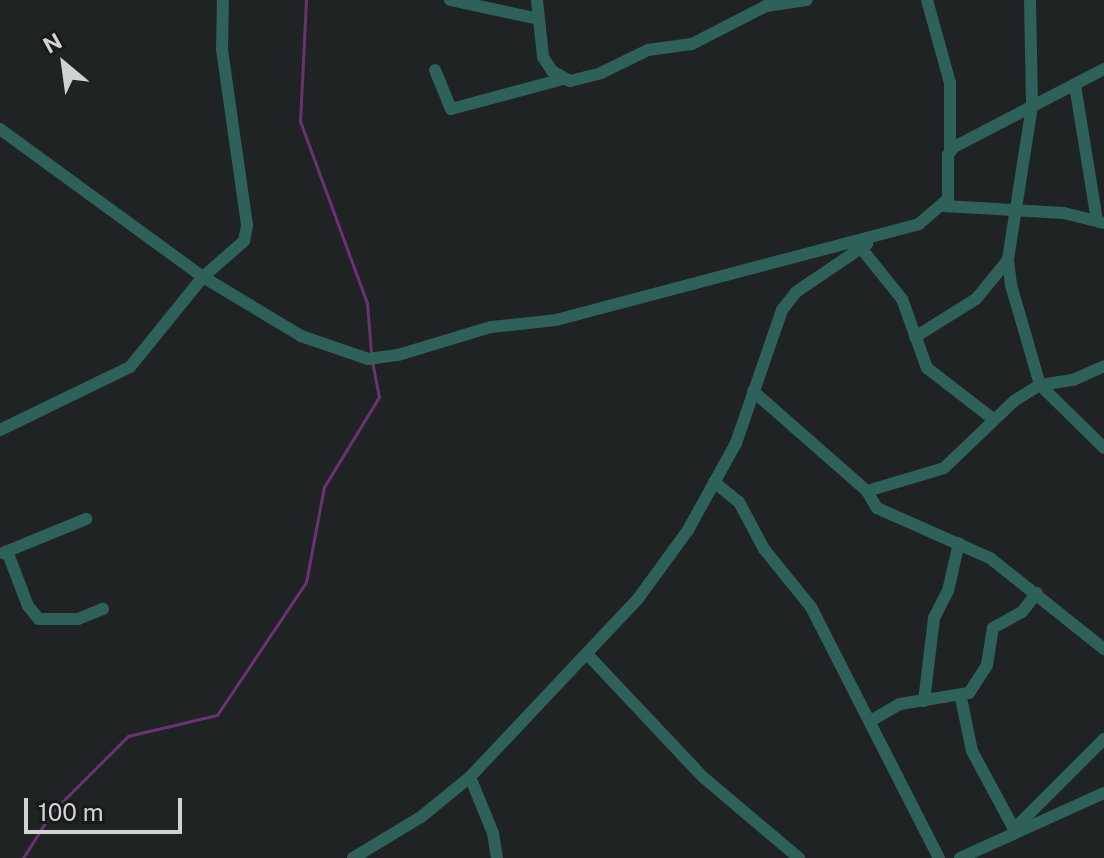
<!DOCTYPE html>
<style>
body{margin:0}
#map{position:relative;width:1104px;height:858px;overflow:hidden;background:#202323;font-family:"Public Sans",sans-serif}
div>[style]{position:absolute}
.stream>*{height:3px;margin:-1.5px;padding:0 1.5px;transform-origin:1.5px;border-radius:1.5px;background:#6a3175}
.minor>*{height:12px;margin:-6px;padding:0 6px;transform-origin:6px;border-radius:6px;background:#2e6159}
span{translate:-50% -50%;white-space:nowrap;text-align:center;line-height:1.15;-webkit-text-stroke:8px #171a19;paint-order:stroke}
.north{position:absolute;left:24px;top:24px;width:80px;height:80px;-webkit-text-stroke:6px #171a19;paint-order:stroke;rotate:331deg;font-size:22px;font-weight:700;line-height:32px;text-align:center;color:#d1d3d3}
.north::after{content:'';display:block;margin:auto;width:28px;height:36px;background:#d1d3d3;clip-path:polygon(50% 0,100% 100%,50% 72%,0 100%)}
.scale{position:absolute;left:24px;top:798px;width:158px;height:36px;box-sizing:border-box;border:4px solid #d1d3d3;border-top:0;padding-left:10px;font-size:24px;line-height:28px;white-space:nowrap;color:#d1d3d3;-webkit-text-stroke:6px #171a19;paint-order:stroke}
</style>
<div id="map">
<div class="stream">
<div style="left:306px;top:0;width:121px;rotate:92.8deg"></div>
<div style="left:300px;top:121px;width:194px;rotate:69.8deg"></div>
<div style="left:367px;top:303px;width:50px;rotate:85.4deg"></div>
<div style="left:23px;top:858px;width:54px;rotate:-57.8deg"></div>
<div style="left:52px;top:812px;width:107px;rotate:-45deg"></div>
<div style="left:128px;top:736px;width:91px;rotate:-13.3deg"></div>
<div style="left:217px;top:715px;width:160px;rotate:-56.2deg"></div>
<div style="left:306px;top:582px;width:97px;rotate:-79.3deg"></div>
<div style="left:324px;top:487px;width:105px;rotate:-58.6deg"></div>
<div style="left:379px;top:397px;width:37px;rotate:-101deg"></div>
</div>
<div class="minor">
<div style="left:450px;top:0;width:87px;rotate:12deg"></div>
<div style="left:537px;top:0;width:57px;rotate:84deg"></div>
<div style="left:543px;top:57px;width:17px;rotate:57deg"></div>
<div style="left:552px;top:71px;width:21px;rotate:29deg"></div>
<div style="left:570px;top:81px;width:32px;rotate:-14deg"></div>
<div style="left:601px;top:73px;width:52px;rotate:-26.1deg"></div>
<div style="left:648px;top:50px;width:44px;rotate:-7.8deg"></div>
<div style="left:692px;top:44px;width:83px;rotate:-27.2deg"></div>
<div style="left:766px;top:6px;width:41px;rotate:-8.3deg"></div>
<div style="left:927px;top:0;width:86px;rotate:74.5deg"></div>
<div style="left:950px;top:83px;width:68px;rotate:90deg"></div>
<div style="left:1030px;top:0;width:106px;rotate:88.9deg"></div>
<div style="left:1032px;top:106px;width:156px;rotate:98.9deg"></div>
<div style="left:1008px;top:260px;width:25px;rotate:83deg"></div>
<div style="left:1011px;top:285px;width:104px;rotate:73.8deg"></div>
<div style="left:1040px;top:385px;width:90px;rotate:44.5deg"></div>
<div style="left:435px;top:70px;width:42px;rotate:67.7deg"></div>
<div style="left:451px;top:109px;width:116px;rotate:-15deg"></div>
<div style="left:1075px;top:85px;width:138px;rotate:80.8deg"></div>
<div style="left:0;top:129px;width:251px;rotate:36.1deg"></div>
<div style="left:203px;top:277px;width:114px;rotate:31deg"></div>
<div style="left:301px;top:336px;width:71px;rotate:18.9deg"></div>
<div style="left:368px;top:359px;width:30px;rotate:-8deg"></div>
<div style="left:398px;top:355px;width:97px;rotate:-16.8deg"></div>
<div style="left:491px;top:327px;width:65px;rotate:-6.1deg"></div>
<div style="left:556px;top:320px;width:375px;rotate:-14.8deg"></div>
<div style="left:919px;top:224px;width:38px;rotate:-41deg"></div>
<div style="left:948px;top:199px;width:44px;rotate:-90deg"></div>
<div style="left:948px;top:155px;width:10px;rotate:-53deg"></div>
<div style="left:954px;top:147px;width:169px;rotate:-27.5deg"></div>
<div style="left:943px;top:206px;width:121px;rotate:3.3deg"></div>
<div style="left:1064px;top:213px;width:41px;rotate:14deg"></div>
<div style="left:861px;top:248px;width:65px;rotate:51.2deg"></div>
<div style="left:902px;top:299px;width:73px;rotate:70.1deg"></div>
<div style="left:927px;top:368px;width:83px;rotate:37.7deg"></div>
<div style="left:915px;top:337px;width:72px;rotate:-31.9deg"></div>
<div style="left:976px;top:299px;width:50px;rotate:-50.6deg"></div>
<div style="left:753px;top:391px;width:152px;rotate:41.3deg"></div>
<div style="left:867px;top:491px;width:20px;rotate:60deg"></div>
<div style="left:877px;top:508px;width:124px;rotate:23.9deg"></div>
<div style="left:990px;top:558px;width:146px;rotate:38.6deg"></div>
<div style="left:0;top:430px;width:144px;rotate:-25.9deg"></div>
<div style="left:130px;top:367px;width:116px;rotate:-51deg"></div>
<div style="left:203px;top:277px;width:55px;rotate:-41.3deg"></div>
<div style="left:244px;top:241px;width:16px;rotate:-79deg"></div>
<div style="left:247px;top:225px;width:177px;rotate:-98.1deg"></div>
<div style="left:222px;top:50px;width:50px;rotate:-88.9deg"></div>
<div style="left:714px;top:482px;width:32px;rotate:39deg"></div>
<div style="left:739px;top:502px;width:53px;rotate:62deg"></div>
<div style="left:764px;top:549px;width:75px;rotate:51deg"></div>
<div style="left:811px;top:607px;width:282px;rotate:63deg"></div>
<div style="left:867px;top:491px;width:80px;rotate:-16.6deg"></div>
<div style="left:944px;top:468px;width:97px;rotate:-43.7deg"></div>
<div style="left:1014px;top:401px;width:31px;rotate:-32deg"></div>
<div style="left:1040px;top:385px;width:33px;rotate:-9deg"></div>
<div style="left:1073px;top:380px;width:34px;rotate:-24deg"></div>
<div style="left:7px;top:551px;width:59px;rotate:69.1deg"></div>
<div style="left:28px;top:606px;width:17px;rotate:50deg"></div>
<div style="left:39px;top:619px;width:39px"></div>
<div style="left:78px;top:619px;width:27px;rotate:-22deg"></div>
<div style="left:3px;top:553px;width:90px;rotate:-22.3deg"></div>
<div style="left:587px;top:654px;width:169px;rotate:46.7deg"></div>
<div style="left:703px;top:777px;width:126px;rotate:40.2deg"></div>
<div style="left:961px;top:698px;width:54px;rotate:78.3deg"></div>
<div style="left:972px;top:751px;width:89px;rotate:61.7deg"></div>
<div style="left:924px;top:701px;width:84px;rotate:-83.1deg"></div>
<div style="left:934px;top:618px;width:30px;rotate:-63deg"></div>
<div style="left:948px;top:591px;width:49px;rotate:-77.1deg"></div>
<div style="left:872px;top:720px;width:32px;rotate:-30deg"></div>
<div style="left:900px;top:704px;width:70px;rotate:-9.1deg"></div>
<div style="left:969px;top:693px;width:33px;rotate:-57deg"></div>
<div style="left:987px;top:665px;width:37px;rotate:-81deg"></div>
<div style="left:993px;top:628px;width:33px;rotate:-29deg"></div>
<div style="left:1022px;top:612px;width:24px;rotate:-52deg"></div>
<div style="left:470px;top:777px;width:61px;rotate:67.7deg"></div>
<div style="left:493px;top:833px;width:25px;rotate:81deg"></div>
<div style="left:1013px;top:830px;width:129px;rotate:-45deg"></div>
<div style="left:353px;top:858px;width:79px;rotate:-31.1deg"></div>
<div style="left:421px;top:817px;width:63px;rotate:-39.2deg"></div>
<div style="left:470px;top:777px;width:243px;rotate:-46.7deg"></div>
<div style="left:637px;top:600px;width:87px;rotate:-53.9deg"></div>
<div style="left:688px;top:530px;width:99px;rotate:-61.1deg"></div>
<div style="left:736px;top:443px;width:141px;rotate:-70.9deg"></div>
<div style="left:782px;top:310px;width:23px;rotate:-52deg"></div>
<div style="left:796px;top:292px;width:86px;rotate:-34.1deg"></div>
<div style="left:960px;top:858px;width:158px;rotate:-24.3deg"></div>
</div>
<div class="north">N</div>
<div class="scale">100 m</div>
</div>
